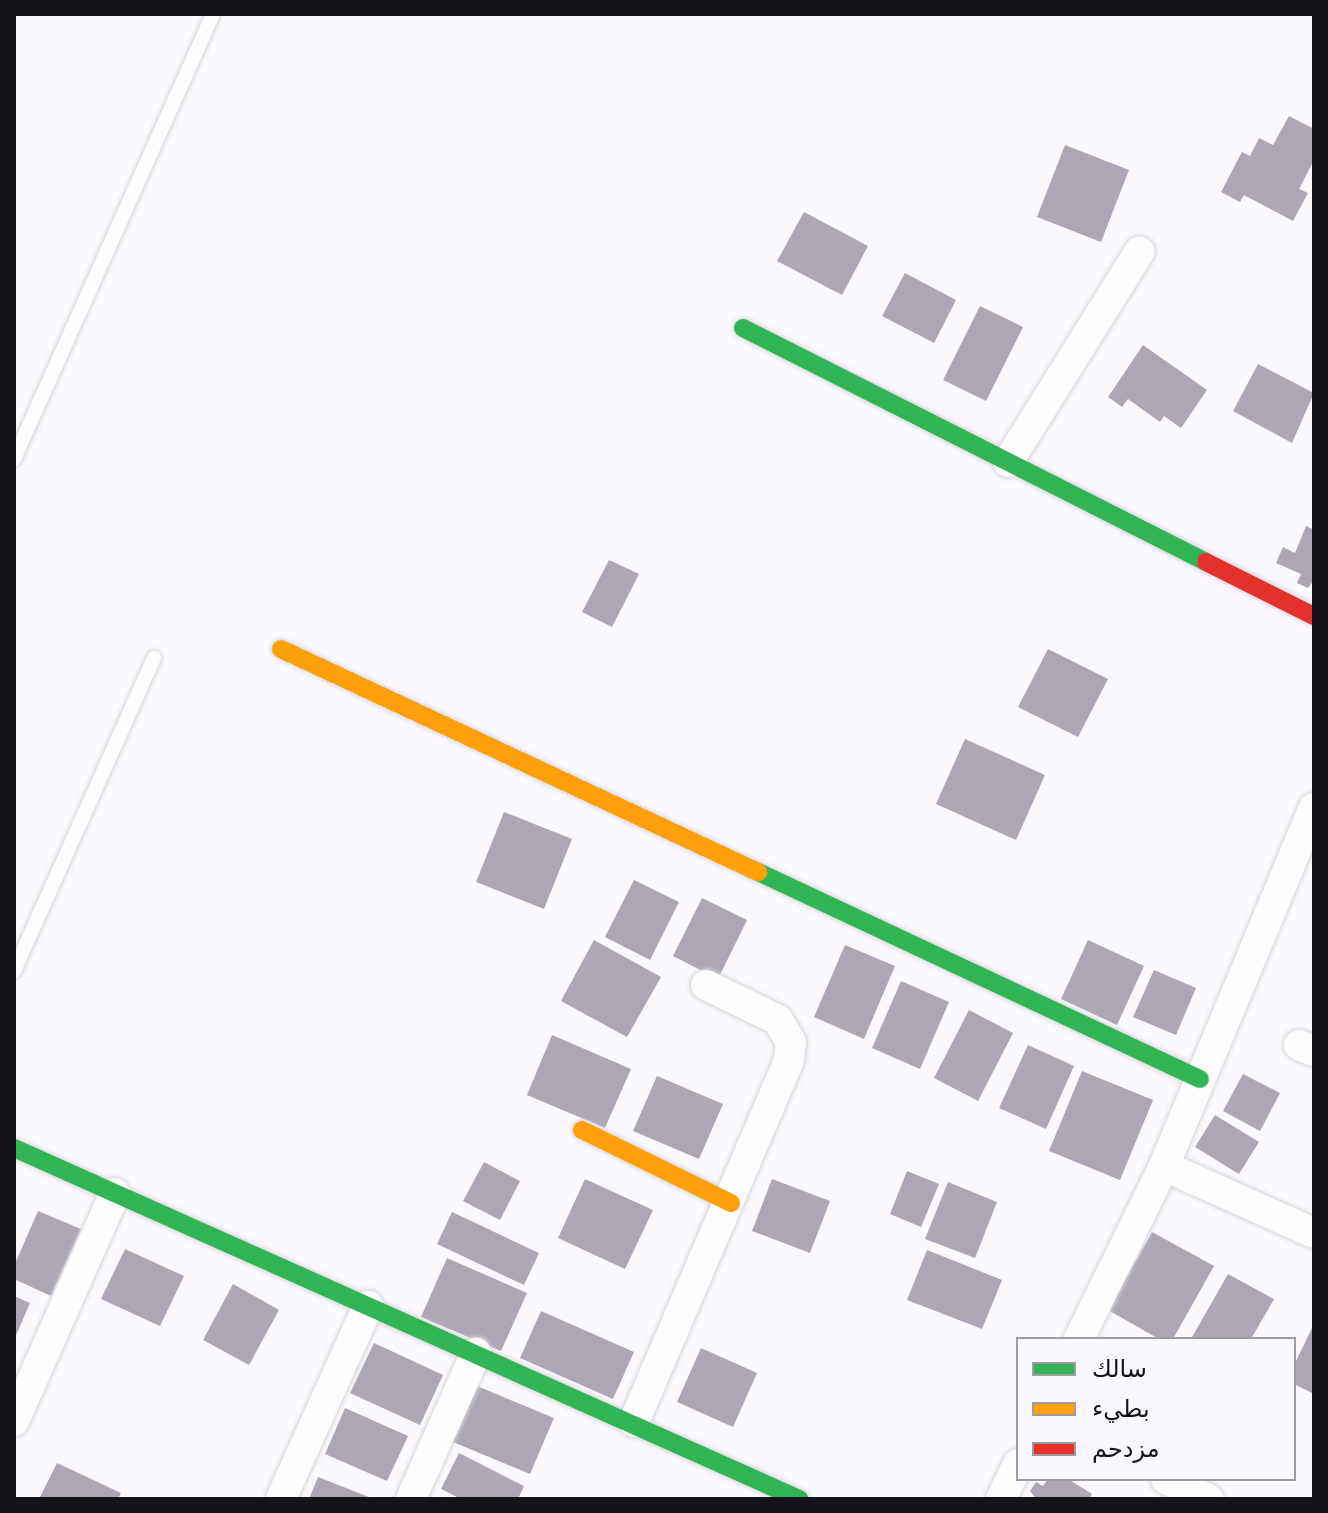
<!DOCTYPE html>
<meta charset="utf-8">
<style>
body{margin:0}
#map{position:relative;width:1328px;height:1513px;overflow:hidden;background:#fbf9fd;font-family:"DejaVu Sans",Vazirmatn,sans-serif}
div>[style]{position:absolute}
.building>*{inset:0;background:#ada6b5}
.roads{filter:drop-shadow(0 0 2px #d7d5da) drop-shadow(0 0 2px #d7d5da)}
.lane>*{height:14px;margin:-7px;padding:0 7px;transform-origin:7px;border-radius:7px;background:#fefeff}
.street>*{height:30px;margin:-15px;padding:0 15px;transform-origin:15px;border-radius:15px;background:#fefeff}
.fast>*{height:18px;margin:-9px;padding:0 9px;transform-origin:9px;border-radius:9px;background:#30b455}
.slow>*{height:18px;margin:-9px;padding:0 9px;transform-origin:9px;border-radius:9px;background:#ff9f0a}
.jam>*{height:18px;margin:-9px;padding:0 9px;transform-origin:9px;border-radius:9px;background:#e5322d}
span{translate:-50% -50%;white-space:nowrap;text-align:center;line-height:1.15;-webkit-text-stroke:8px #faf7ff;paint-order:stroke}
.frame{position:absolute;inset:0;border:16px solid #151219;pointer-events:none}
.legend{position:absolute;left:1016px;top:1337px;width:280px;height:144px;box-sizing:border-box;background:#faf7ff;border:2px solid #9e9ba3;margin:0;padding:10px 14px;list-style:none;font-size:24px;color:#151219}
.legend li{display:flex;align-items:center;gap:16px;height:40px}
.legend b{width:40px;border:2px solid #9e9ba3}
</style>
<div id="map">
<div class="building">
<div style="clip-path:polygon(1289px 116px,1314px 129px,1314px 160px,1299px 189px,1308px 193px,1293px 221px,1244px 195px,1240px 202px,1221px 192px,1242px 152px,1250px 156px,1259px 138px,1273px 145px)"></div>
<div style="clip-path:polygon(1065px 145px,1129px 170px,1101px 242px,1037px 217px)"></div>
<div style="clip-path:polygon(804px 212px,868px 246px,842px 295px,777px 261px)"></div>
<div style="clip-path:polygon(905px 273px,956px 300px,934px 343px,882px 316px)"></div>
<div style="clip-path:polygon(980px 306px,1023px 327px,986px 401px,943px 380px)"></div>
<div style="clip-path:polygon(1143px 345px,1207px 390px,1181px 428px,1164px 416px,1160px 422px,1128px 399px,1122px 407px,1108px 397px)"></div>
<div style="clip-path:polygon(1258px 364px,1314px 393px,1292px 443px,1233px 411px)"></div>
<div style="clip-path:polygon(1306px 526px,1314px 530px,1314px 580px,1308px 588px,1297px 583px,1301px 574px,1276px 563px,1283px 547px,1295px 553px)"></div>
<div style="clip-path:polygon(609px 560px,639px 574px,612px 627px,582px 612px)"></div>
<div style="clip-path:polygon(1048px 649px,1108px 679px,1078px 737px,1018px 707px)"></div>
<div style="clip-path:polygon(965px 739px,1045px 775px,1016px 840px,936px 804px)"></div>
<div style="clip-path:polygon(504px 812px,572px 839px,544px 909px,476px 882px)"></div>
<div style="clip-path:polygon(634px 880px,679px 902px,650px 960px,605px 937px)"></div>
<div style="clip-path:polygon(702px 898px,747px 920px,718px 979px,673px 956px)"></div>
<div style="clip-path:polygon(594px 940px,661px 977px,627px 1037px,561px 1001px)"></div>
<div style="clip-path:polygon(1088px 940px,1144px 966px,1117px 1025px,1061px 999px)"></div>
<div style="clip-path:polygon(845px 945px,895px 966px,864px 1039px,814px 1017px)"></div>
<div style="clip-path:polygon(1154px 970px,1196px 988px,1176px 1035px,1133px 1017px)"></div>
<div style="clip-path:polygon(901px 981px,949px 1002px,920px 1069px,872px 1048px)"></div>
<div style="clip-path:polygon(969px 1010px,1013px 1033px,978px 1101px,934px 1078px)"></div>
<div style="clip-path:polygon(552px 1035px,631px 1069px,605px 1128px,527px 1095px)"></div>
<div style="clip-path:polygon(1028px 1045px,1074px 1066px,1046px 1129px,999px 1108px)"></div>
<div style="clip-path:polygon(1082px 1071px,1153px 1100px,1120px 1180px,1049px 1151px)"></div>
<div style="clip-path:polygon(1243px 1074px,1280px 1093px,1260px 1131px,1223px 1111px)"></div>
<div style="clip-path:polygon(657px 1076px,723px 1104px,699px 1159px,633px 1131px)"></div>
<div style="clip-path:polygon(1215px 1115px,1259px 1142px,1239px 1174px,1195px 1147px)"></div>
<div style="clip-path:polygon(484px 1162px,520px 1181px,500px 1220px,463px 1201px)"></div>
<div style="clip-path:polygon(907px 1171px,939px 1184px,921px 1227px,890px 1214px)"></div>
<div style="clip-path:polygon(585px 1179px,653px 1210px,625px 1269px,558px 1238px)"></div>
<div style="clip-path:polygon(772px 1179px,830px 1201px,810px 1253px,752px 1231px)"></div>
<div style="clip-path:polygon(948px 1182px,997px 1202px,975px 1258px,925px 1239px)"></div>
<div style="clip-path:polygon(38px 1211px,81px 1229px,51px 1296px,14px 1279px,14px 1266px)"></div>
<div style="clip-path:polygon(452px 1212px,539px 1253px,524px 1285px,437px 1244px)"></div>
<div style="clip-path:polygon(1152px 1232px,1214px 1266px,1173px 1339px,1159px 1339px,1108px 1310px)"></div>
<div style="clip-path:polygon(125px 1249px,184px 1276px,160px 1326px,101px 1299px)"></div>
<div style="clip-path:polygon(927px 1250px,1002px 1280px,982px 1329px,907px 1300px)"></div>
<div style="clip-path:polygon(447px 1258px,527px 1293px,501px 1351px,421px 1317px)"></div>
<div style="clip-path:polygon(1228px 1274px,1274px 1299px,1251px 1339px,1191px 1339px)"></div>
<div style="clip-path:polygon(233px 1284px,279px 1310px,249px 1365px,203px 1340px)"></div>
<div style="clip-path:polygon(14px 1296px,30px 1303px,14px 1340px)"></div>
<div style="clip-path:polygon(541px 1311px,634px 1352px,613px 1399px,520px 1358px)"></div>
<div style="clip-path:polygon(1314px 1324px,1314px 1394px,1294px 1384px,1294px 1365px)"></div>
<div style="clip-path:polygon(374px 1343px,443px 1375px,420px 1425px,350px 1393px)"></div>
<div style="clip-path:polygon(701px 1348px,757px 1373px,733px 1427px,677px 1402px)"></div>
<div style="clip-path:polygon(477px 1386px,554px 1418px,530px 1474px,453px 1442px)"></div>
<div style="clip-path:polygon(345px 1408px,408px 1436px,387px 1481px,325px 1454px)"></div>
<div style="clip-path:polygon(459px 1453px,524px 1486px,518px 1499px,461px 1499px,441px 1489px)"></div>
<div style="clip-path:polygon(57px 1463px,121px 1493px,118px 1499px,39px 1499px)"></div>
<div style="clip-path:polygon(318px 1477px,374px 1499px,309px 1499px)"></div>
<div style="clip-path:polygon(1048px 1479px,1068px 1479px,1092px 1494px,1089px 1499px,1036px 1499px,1030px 1491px,1036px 1482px,1043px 1486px)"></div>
</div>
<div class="roads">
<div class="lane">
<div style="left:14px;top:459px;width:487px;rotate:-65.9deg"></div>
<div style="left:14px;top:971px;width:343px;rotate:-65.9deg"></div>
</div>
<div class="street">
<div style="left:1008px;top:462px;width:248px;rotate:-58deg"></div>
<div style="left:1299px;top:1045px;width:16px;rotate:22deg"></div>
<div style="left:1164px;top:1166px;width:164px;rotate:24.1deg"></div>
<div style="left:1079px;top:1339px;width:193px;rotate:-63.8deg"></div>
<div style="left:1164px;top:1166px;width:388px;rotate:-67.3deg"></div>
<div style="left:14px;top:1421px;width:249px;rotate:-66.1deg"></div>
<div style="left:634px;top:1422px;width:394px;rotate:-66.8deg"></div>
<div style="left:789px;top:1060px;width:18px;rotate:-84deg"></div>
<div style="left:791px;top:1042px;width:26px;rotate:-121deg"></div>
<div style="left:778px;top:1020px;width:80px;rotate:-154.1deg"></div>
<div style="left:1166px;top:1479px;width:47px;rotate:25.5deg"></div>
<div style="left:281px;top:1499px;width:212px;rotate:-65.7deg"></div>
<div style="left:411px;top:1499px;width:160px;rotate:-66deg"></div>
<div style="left:1001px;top:1499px;width:39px;rotate:-64deg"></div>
</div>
<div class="fast">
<div style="left:743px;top:328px;width:519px;rotate:26.81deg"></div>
<div style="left:758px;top:872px;width:488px;rotate:25.1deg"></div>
<div style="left:14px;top:1148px;width:860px;rotate:24.09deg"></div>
</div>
<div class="slow">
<div style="left:281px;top:649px;width:527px;rotate:25.06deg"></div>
<div style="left:582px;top:1130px;width:166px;rotate:26.1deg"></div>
</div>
<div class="jam">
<div style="left:1206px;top:562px;width:121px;rotate:26.6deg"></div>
</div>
</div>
<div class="frame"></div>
<ul class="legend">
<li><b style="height:10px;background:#30b455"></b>سالك</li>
<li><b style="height:10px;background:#ff9f0a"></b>بطيء</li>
<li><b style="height:10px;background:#e5322d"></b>مزدحم</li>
</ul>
</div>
